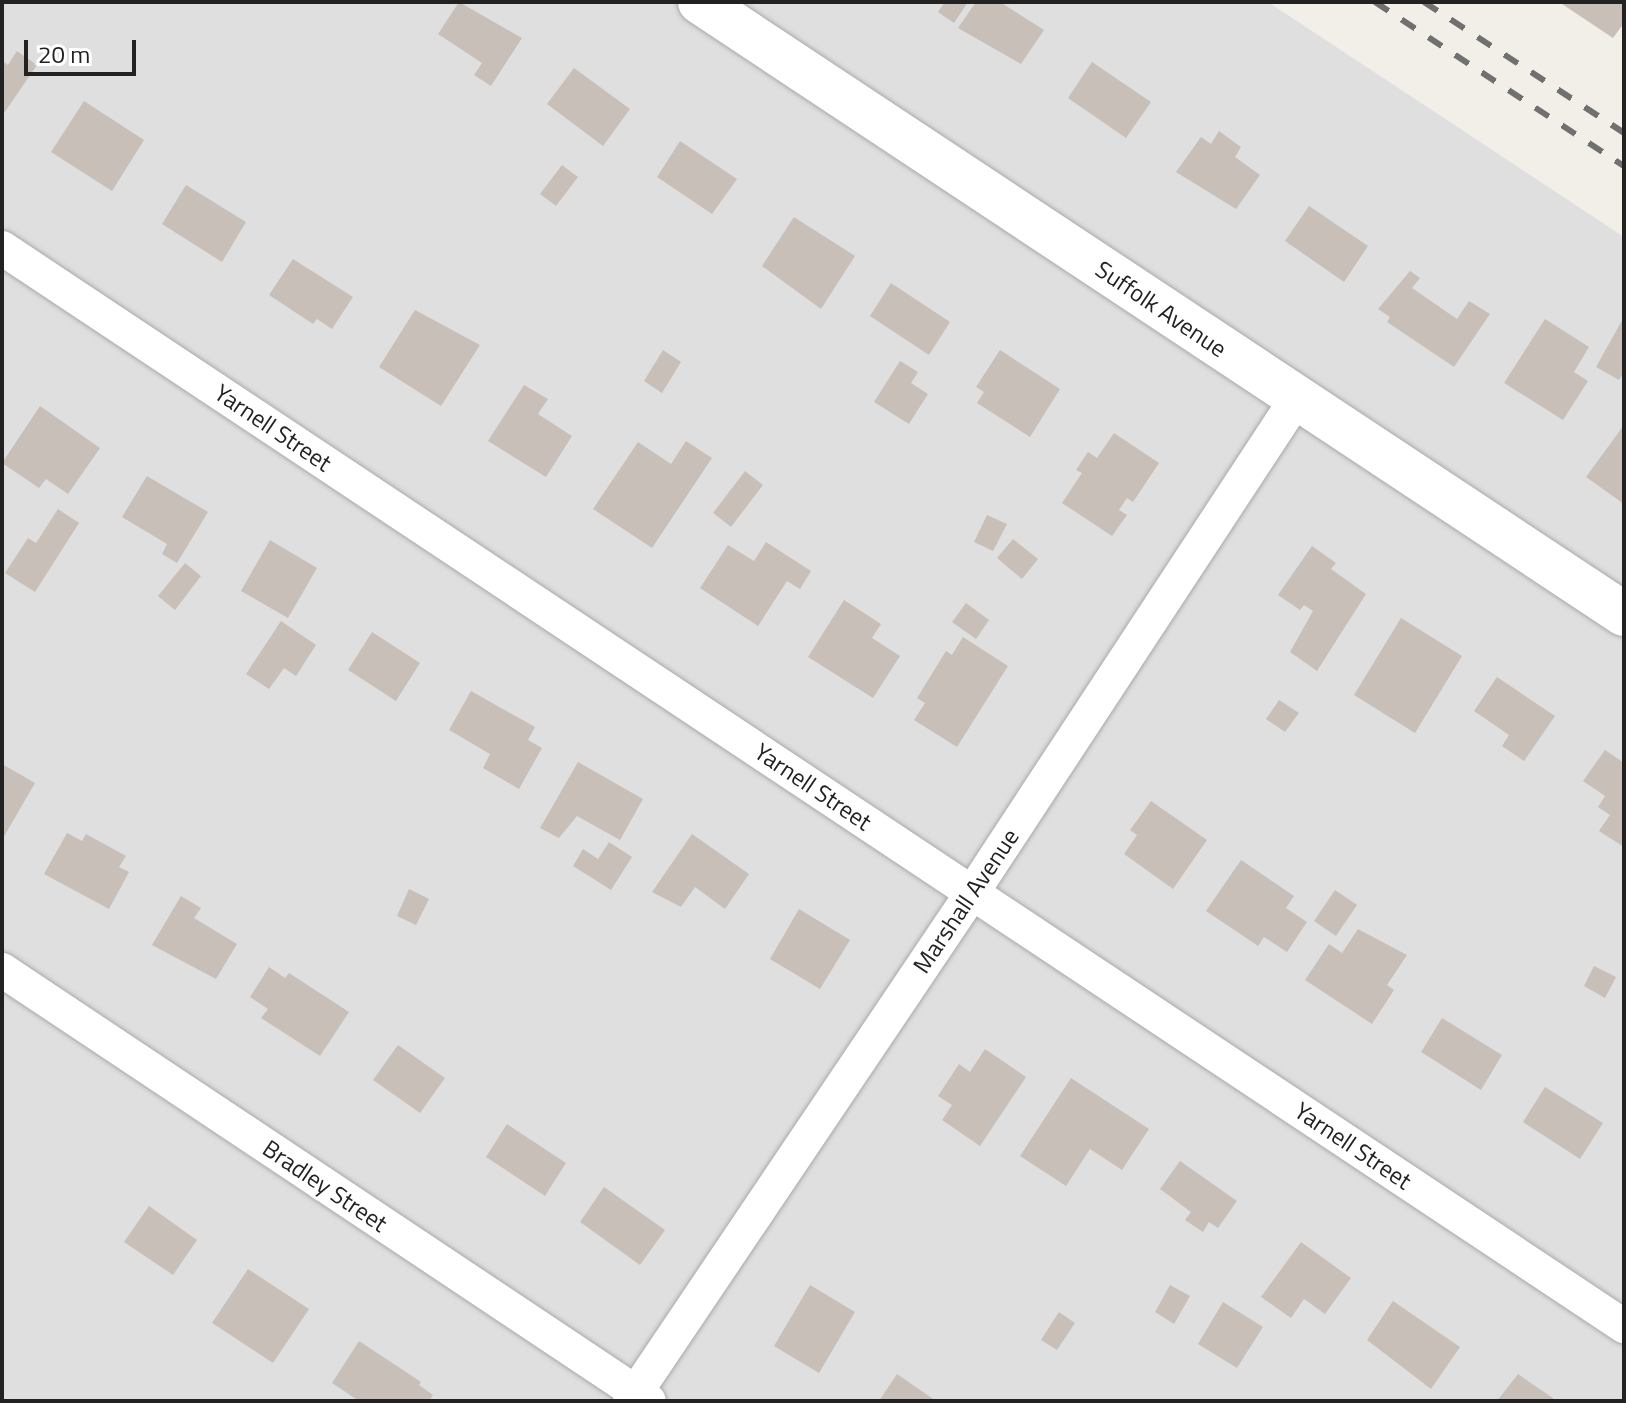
<!DOCTYPE html>
<style>
body{margin:0}
#map{position:relative;width:1626px;height:1403px;overflow:hidden;background:#f2efe9;font-family:"Titillium Web",sans-serif}
div>[style]{position:absolute}
.residential>*{inset:0;background:#e0dfdf}
.building>*{inset:0;background:#c7bfb8}
.roads{filter:drop-shadow(0 0 2px #a9a9a9) drop-shadow(0 0 2px #a9a9a9)}
.minor>*{height:34px;margin:-17px;padding:0 17px;transform-origin:17px;border-radius:17px;background:#fff}
.tertiary>*{height:44px;margin:-22px;padding:0 22px;transform-origin:22px;border-radius:22px;background:#fff}
.rail>*{height:6px;margin-top:-3px;transform-origin:0;background:repeating-linear-gradient(90deg,#707070 0 16px,transparent 0 32px)}
span{translate:-50% -50%;white-space:nowrap;text-align:center;line-height:1.15;-webkit-text-stroke:6px #fff;paint-order:stroke}
.street-label{font-size:24px;color:#222}
.frame{position:absolute;inset:0;border:4px solid #222;pointer-events:none}
.scale{position:absolute;left:24px;top:40px;width:112px;height:36px;box-sizing:border-box;border:4px solid #222;border-top:0;padding-left:10px;font-size:24px;line-height:28px;white-space:nowrap;color:#222;-webkit-text-stroke:6px #fff;paint-order:stroke}
</style>
<div id="map">
<div class="residential">
<div style="clip-path:polygon(2px 2px,1268px 2px,1624px 237px,1624px 1401px,2px 1401px)"></div>
</div>
<div class="building">
<div style="clip-path:polygon(459px 2px,522px 38px,491px 86px,474px 75px,482px 63px,438px 34px)"></div>
<div style="clip-path:polygon(945px 2px,968px 2px,954px 23px,938px 12px)"></div>
<div style="clip-path:polygon(976px 2px,1000px 2px,1044px 30px,1021px 64px,958px 28px)"></div>
<div style="clip-path:polygon(1559px 2px,1624px 2px,1624px 23px,1613px 38px)"></div>
<div style="clip-path:polygon(17px 51px,37px 65px,2px 116px,2px 61px,8px 65px)"></div>
<div style="clip-path:polygon(1092px 62px,1151px 102px,1126px 138px,1068px 98px)"></div>
<div style="clip-path:polygon(574px 68px,630px 109px,603px 146px,547px 104px)"></div>
<div style="clip-path:polygon(84px 101px,144px 140px,112px 191px,51px 152px)"></div>
<div style="clip-path:polygon(1219px 131px,1241px 147px,1235px 157px,1260px 175px,1236px 209px,1176px 172px,1201px 137px,1211px 144px)"></div>
<div style="clip-path:polygon(680px 141px,737px 179px,712px 214px,657px 177px)"></div>
<div style="clip-path:polygon(562px 165px,578px 177px,556px 206px,540px 194px)"></div>
<div style="clip-path:polygon(186px 185px,246px 222px,222px 262px,162px 224px)"></div>
<div style="clip-path:polygon(1309px 206px,1368px 246px,1344px 282px,1285px 241px)"></div>
<div style="clip-path:polygon(794px 217px,855px 256px,821px 309px,762px 266px)"></div>
<div style="clip-path:polygon(293px 259px,353px 297px,332px 329px,317px 319px,313px 324px,269px 295px)"></div>
<div style="clip-path:polygon(1410px 271px,1420px 278px,1412px 288px,1457px 319px,1469px 301px,1490px 314px,1454px 367px,1387px 322px,1390px 317px,1378px 309px)"></div>
<div style="clip-path:polygon(891px 283px,950px 322px,929px 355px,870px 316px)"></div>
<div style="clip-path:polygon(415px 310px,480px 345px,441px 406px,379px 367px)"></div>
<div style="clip-path:polygon(1624px 317px,1624px 372px,1619px 380px,1596px 367px)"></div>
<div style="clip-path:polygon(1545px 319px,1589px 347px,1574px 372px,1588px 381px,1563px 420px,1504px 383px)"></div>
<div style="clip-path:polygon(663px 350px,681px 362px,662px 393px,644px 381px)"></div>
<div style="clip-path:polygon(1000px 350px,1060px 389px,1030px 437px,977px 403px,984px 392px,976px 387px)"></div>
<div style="clip-path:polygon(900px 361px,918px 372px,911px 383px,928px 394px,909px 424px,874px 402px)"></div>
<div style="clip-path:polygon(524px 385px,548px 399px,538px 414px,572px 436px,546px 477px,488px 441px)"></div>
<div style="clip-path:polygon(40px 406px,100px 448px,68px 494px,46px 479px,39px 488px,2px 463px)"></div>
<div style="clip-path:polygon(1624px 425px,1624px 504px,1586px 477px)"></div>
<div style="clip-path:polygon(1114px 433px,1159px 463px,1133px 502px,1127px 498px,1119px 510px,1127px 515px,1112px 536px,1062px 503px,1082px 473px,1076px 470px,1088px 452px,1097px 458px)"></div>
<div style="clip-path:polygon(686px 441px,712px 458px,652px 548px,593px 509px,638px 442px,671px 464px)"></div>
<div style="clip-path:polygon(745px 471px,763px 485px,731px 527px,713px 513px)"></div>
<div style="clip-path:polygon(147px 476px,208px 512px,177px 563px,162px 554px,167px 544px,122px 517px)"></div>
<div style="clip-path:polygon(58px 509px,79px 523px,35px 592px,5px 573px,28px 538px,36px 543px)"></div>
<div style="clip-path:polygon(987px 515px,1007px 524px,993px 551px,974px 542px)"></div>
<div style="clip-path:polygon(1013px 539px,1038px 559px,1022px 579px,997px 558px)"></div>
<div style="clip-path:polygon(270px 540px,317px 568px,288px 618px,241px 591px)"></div>
<div style="clip-path:polygon(766px 542px,811px 571px,800px 589px,787px 581px,758px 626px,700px 588px,728px 545px,754px 561px)"></div>
<div style="clip-path:polygon(1312px 546px,1336px 563px,1331px 569px,1366px 594px,1317px 671px,1290px 652px,1313px 611px,1304px 605px,1300px 610px,1278px 595px)"></div>
<div style="clip-path:polygon(185px 563px,201px 576px,175px 610px,158px 596px)"></div>
<div style="clip-path:polygon(844px 600px,881px 624px,872px 638px,900px 656px,873px 698px,808px 657px)"></div>
<div style="clip-path:polygon(966px 603px,989px 620px,976px 639px,952px 622px)"></div>
<div style="clip-path:polygon(1401px 618px,1462px 656px,1415px 733px,1354px 695px)"></div>
<div style="clip-path:polygon(281px 621px,316px 645px,296px 676px,284px 668px,269px 689px,246px 674px)"></div>
<div style="clip-path:polygon(372px 632px,420px 663px,396px 701px,348px 670px)"></div>
<div style="clip-path:polygon(963px 637px,1008px 666px,957px 747px,914px 720px,925px 703px,917px 698px,946px 651px,952px 655px)"></div>
<div style="clip-path:polygon(1497px 677px,1555px 716px,1524px 761px,1502px 746px,1509px 735px,1474px 711px)"></div>
<div style="clip-path:polygon(471px 691px,535px 727px,528px 740px,542px 748px,519px 789px,483px 768px,490px 754px,449px 730px)"></div>
<div style="clip-path:polygon(1279px 700px,1299px 713px,1285px 732px,1266px 719px)"></div>
<div style="clip-path:polygon(1605px 750px,1624px 763px,1624px 847px,1599px 831px,1610px 815px,1598px 807px,1605px 796px,1583px 781px)"></div>
<div style="clip-path:polygon(578px 762px,643px 799px,620px 840px,577px 816px,559px 838px,540px 828px)"></div>
<div style="clip-path:polygon(2px 764px,35px 783px,2px 840px)"></div>
<div style="clip-path:polygon(1151px 801px,1207px 840px,1173px 889px,1124px 854px,1137px 835px,1130px 830px)"></div>
<div style="clip-path:polygon(67px 833px,82px 841px,86px 834px,126px 856px,119px 867px,129px 872px,109px 909px,44px 874px)"></div>
<div style="clip-path:polygon(692px 834px,749px 874px,725px 909px,695px 887px,681px 907px,652px 892px)"></div>
<div style="clip-path:polygon(609px 842px,632px 857px,611px 890px,573px 866px,583px 849px,598px 859px)"></div>
<div style="clip-path:polygon(1241px 860px,1294px 896px,1286px 908px,1307px 922px,1287px 952px,1264px 937px,1258px 946px,1206px 911px)"></div>
<div style="clip-path:polygon(409px 889px,429px 899px,416px 925px,397px 916px)"></div>
<div style="clip-path:polygon(1335px 890px,1357px 905px,1336px 936px,1314px 921px)"></div>
<div style="clip-path:polygon(181px 896px,201px 908px,194px 918px,237px 944px,216px 979px,152px 945px)"></div>
<div style="clip-path:polygon(799px 909px,850px 940px,820px 989px,770px 959px)"></div>
<div style="clip-path:polygon(1358px 929px,1407px 955px,1387px 985px,1394px 990px,1372px 1024px,1305px 980px,1329px 944px,1342px 953px)"></div>
<div style="clip-path:polygon(1594px 966px,1616px 977px,1605px 998px,1584px 986px)"></div>
<div style="clip-path:polygon(269px 967px,285px 978px,289px 973px,349px 1012px,320px 1056px,261px 1018px,268px 1009px,250px 997px)"></div>
<div style="clip-path:polygon(1442px 1018px,1502px 1055px,1481px 1090px,1421px 1052px)"></div>
<div style="clip-path:polygon(398px 1045px,445px 1078px,420px 1113px,373px 1080px)"></div>
<div style="clip-path:polygon(985px 1049px,1026px 1077px,980px 1146px,942px 1120px,952px 1105px,938px 1096px,959px 1064px,970px 1072px)"></div>
<div style="clip-path:polygon(1071px 1078px,1149px 1129px,1122px 1170px,1090px 1149px,1066px 1186px,1020px 1156px)"></div>
<div style="clip-path:polygon(1545px 1087px,1603px 1123px,1580px 1159px,1523px 1122px)"></div>
<div style="clip-path:polygon(507px 1124px,566px 1163px,545px 1196px,486px 1157px)"></div>
<div style="clip-path:polygon(1180px 1161px,1237px 1201px,1218px 1228px,1209px 1222px,1203px 1232px,1185px 1220px,1191px 1212px,1160px 1189px)"></div>
<div style="clip-path:polygon(604px 1187px,665px 1230px,640px 1265px,580px 1222px)"></div>
<div style="clip-path:polygon(149px 1206px,197px 1240px,173px 1275px,124px 1242px)"></div>
<div style="clip-path:polygon(1301px 1242px,1351px 1278px,1325px 1314px,1304px 1299px,1291px 1318px,1261px 1297px)"></div>
<div style="clip-path:polygon(248px 1269px,309px 1309px,273px 1363px,212px 1323px)"></div>
<div style="clip-path:polygon(810px 1285px,855px 1312px,819px 1373px,774px 1346px)"></div>
<div style="clip-path:polygon(1170px 1285px,1190px 1296px,1174px 1324px,1155px 1312px)"></div>
<div style="clip-path:polygon(1393px 1301px,1460px 1347px,1431px 1389px,1367px 1340px)"></div>
<div style="clip-path:polygon(1223px 1302px,1263px 1327px,1237px 1368px,1198px 1344px)"></div>
<div style="clip-path:polygon(1059px 1312px,1075px 1323px,1057px 1350px,1041px 1340px)"></div>
<div style="clip-path:polygon(359px 1341px,421px 1382px,419px 1385px,433px 1395px,429px 1401px,359px 1401px,332px 1383px)"></div>
<div style="clip-path:polygon(897px 1374px,936px 1401px,879px 1401px)"></div>
<div style="clip-path:polygon(1518px 1374px,1557px 1401px,1497px 1401px)"></div>
</div>
<div class="roads">
<div class="minor">
<div style="left:2px;top:248px;width:1948px;rotate:33.61deg"></div>
<div style="left:2px;top:970px;width:777px;rotate:33.67deg"></div>
<div style="left:630px;top:1401px;width:612px;rotate:-56.05deg"></div>
<div style="left:972px;top:893px;width:592px;rotate:-56.71deg"></div>
</div>
<div class="tertiary">
<div style="left:700px;top:2px;width:1108px;rotate:33.52deg"></div>
</div>
</div>
<div class="rail">
<div style="left:1375px;top:2px;width:298px;rotate:33.4deg"></div>
<div style="left:1424px;top:2px;width:239px;rotate:33.2deg"></div>
</div>
<div class="street-label">
<span style="left:1161px;top:309px;rotate:34deg">Suffolk Avenue</span>
<span style="left:273px;top:428px;rotate:34deg">Yarnell Street</span>
<span style="left:813px;top:787px;rotate:34deg">Yarnell Street</span>
<span style="left:966px;top:901px;rotate:-56deg">Marshall Avenue</span>
<span style="left:1353px;top:1146px;rotate:34deg">Yarnell Street</span>
<span style="left:325px;top:1186px;rotate:34deg">Bradley Street</span>
</div>
<div class="frame"></div>
<div class="scale">20 m</div>
</div>
